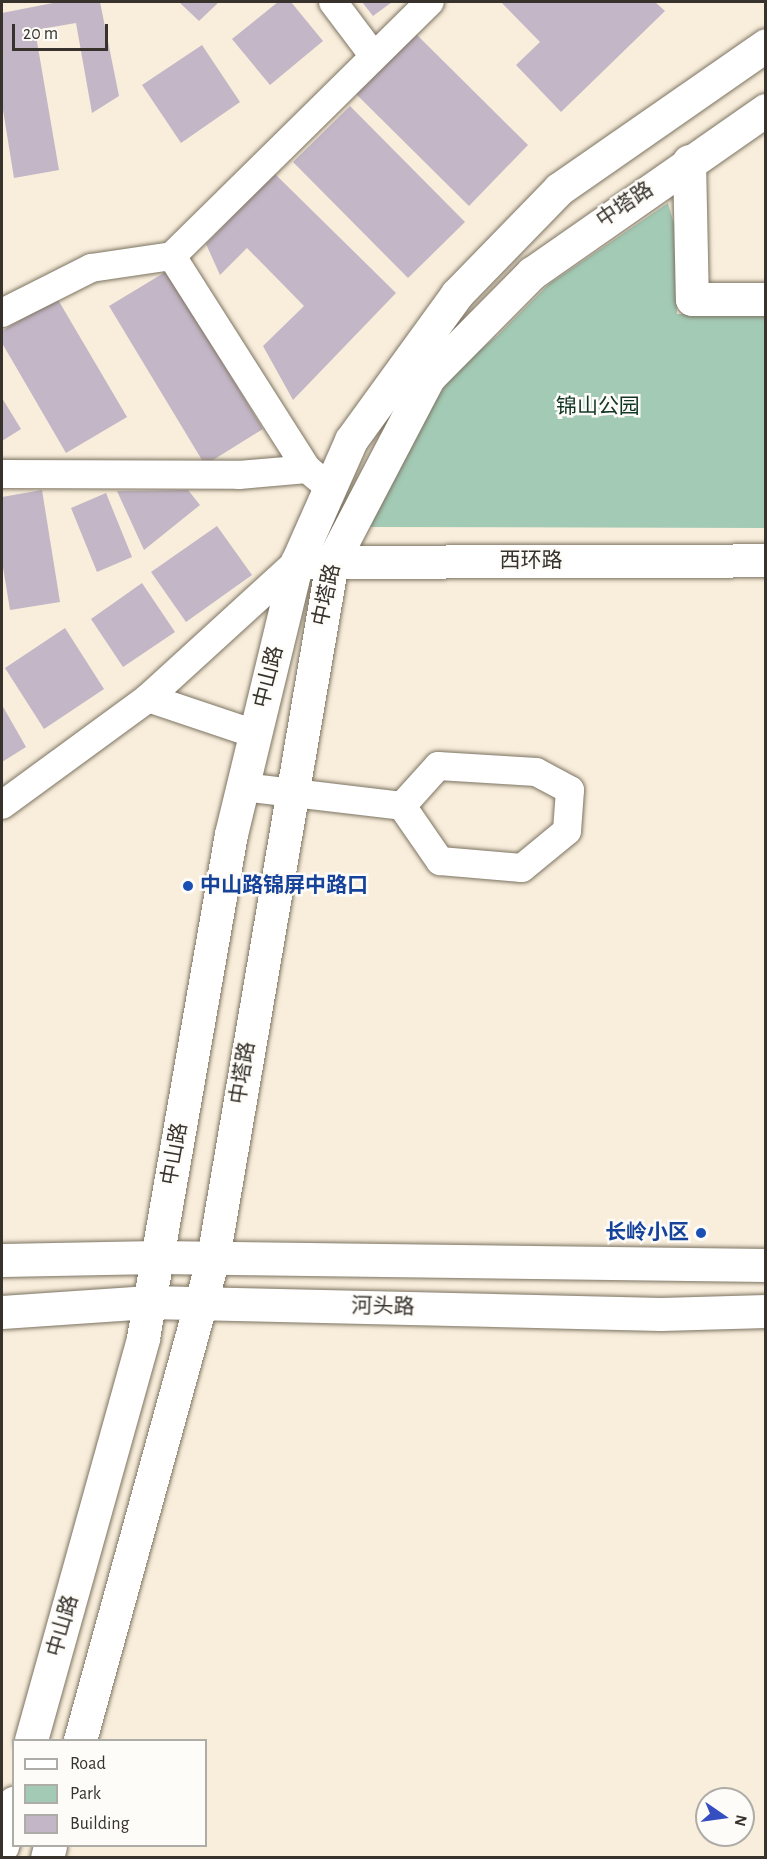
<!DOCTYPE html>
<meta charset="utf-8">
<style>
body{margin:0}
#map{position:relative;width:767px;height:1859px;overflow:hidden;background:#f9eedb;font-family:"Alegreya Sans","Noto Sans SC",sans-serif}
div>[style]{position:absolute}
.green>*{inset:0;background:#a3cab5}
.building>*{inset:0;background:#c3b6c7}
.roads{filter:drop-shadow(0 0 2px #7c7362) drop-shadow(0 0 2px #7c7362)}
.minor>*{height:28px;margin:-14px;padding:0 14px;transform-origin:14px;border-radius:14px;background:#fff}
.tertiary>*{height:33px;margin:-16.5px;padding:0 16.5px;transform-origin:16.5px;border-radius:16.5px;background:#fff}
.secondary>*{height:33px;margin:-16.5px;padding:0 16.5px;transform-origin:16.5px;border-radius:16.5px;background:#fff}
.dots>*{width:16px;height:16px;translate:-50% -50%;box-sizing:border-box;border:3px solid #fefcf9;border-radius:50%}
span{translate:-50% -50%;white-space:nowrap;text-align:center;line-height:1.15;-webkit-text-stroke:5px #fefcf9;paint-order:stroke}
.street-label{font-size:21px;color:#37332c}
.park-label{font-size:21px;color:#113625}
.transit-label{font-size:21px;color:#164399;font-weight:700}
.left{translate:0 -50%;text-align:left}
.right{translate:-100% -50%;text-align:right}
.frame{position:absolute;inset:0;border:3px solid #37332c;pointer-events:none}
.legend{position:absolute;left:12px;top:1739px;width:195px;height:108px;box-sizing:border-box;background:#fefcf9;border:2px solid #aeaca7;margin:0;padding:8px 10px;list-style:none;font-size:18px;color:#37332c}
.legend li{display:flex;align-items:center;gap:12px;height:30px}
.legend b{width:30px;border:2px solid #aeaca7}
.north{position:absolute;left:695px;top:1787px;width:60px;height:60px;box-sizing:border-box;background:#fefcf9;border:2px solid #aeaca7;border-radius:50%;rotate:103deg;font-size:16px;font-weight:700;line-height:24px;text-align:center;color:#37332c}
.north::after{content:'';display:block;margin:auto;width:21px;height:27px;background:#354fc1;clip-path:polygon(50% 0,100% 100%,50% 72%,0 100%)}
.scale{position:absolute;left:12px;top:24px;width:96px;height:27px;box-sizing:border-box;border:3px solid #37332c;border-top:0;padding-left:8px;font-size:18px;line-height:21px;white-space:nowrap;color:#37332c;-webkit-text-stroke:4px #fefcf9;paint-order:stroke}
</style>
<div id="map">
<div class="green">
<div style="clip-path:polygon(668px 203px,674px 224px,677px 314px,765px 314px,765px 528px,367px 527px,413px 434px,455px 371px,497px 336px,549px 284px)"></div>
</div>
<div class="building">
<div style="clip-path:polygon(58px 2px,100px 2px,119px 96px,92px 113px,76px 23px,35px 30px,59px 170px,14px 178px,2px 104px,2px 13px)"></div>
<div style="clip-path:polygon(179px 2px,219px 2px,199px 21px)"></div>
<div style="clip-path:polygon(278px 2px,291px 2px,323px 41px,270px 85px,232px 39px)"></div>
<div style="clip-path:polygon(362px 2px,392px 2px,373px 16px)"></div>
<div style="clip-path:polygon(501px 2px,655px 2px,665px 11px,561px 112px,516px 65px,540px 42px)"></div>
<div style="clip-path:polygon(415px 33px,528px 145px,469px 206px,355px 93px)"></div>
<div style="clip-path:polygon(202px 45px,240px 102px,181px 143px,142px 85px)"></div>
<div style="clip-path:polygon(350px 106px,465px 222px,408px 278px,293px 162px)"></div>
<div style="clip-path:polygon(274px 173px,396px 293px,293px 400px,263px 346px,304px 306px,247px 248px,220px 275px,206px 244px)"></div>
<div style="clip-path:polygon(167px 271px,263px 429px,205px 465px,109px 306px)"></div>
<div style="clip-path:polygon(57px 298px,127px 417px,66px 453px,2px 343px,2px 331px)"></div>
<div style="clip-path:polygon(2px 398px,21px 429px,2px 441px)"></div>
<div style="clip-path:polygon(42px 490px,60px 602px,10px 610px,2px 561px,2px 497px)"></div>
<div style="clip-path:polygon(188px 490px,200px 505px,144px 550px,117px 491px)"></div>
<div style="clip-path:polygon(106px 493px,132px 557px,97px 572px,71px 508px)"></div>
<div style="clip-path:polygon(217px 526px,252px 575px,186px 622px,151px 572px)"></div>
<div style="clip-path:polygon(142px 583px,175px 632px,123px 667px,91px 619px)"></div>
<div style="clip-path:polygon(65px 628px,104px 689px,44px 729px,5px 668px)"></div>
<div style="clip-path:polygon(2px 705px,26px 747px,2px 762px)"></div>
</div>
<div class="roads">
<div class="minor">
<div style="left:333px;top:2px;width:66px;rotate:53deg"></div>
<div style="left:2px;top:313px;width:100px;rotate:-26.8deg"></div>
<div style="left:91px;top:268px;width:82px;rotate:-8.4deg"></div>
<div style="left:2px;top:474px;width:237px;rotate:0.2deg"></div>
<div style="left:239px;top:475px;width:68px;rotate:-5deg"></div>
<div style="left:330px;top:488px;width:30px;rotate:-140deg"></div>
<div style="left:307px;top:469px;width:252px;rotate:-122.4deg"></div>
<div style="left:172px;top:256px;width:362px;rotate:-44.6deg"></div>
<div style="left:148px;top:698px;width:113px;rotate:18.6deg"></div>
<div style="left:243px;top:787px;width:160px;rotate:6.8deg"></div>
<div style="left:402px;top:806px;width:67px;rotate:55.4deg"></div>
<div style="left:440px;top:861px;width:82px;rotate:4.9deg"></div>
<div style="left:522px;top:868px;width:58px;rotate:-39.4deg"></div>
<div style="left:567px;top:831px;width:41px;rotate:-85.8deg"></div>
<div style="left:570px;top:790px;width:38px;rotate:-152deg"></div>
<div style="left:536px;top:772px;width:98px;rotate:-176.5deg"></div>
<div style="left:438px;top:766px;width:54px;rotate:132deg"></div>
<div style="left:2px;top:805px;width:181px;rotate:-36.2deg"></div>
<div style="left:148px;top:698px;width:202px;rotate:-42.4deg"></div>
</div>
<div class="tertiary">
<div style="left:689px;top:161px;width:138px;rotate:88.8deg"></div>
<div style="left:692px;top:299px;width:74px"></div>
<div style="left:305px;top:562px;width:461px;rotate:-0.2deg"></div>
</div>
<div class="secondary">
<div style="left:2px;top:1260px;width:155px;rotate:-1.1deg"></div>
<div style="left:157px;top:1257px;width:609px;rotate:0.75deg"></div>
<div style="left:2px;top:1312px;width:147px;rotate:-3.9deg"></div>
<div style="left:149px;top:1302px;width:512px;rotate:1.34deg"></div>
<div style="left:661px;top:1314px;width:105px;rotate:-1.6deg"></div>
<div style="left:31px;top:1740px;width:417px;rotate:-74.4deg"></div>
<div style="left:143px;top:1338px;width:512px;rotate:-80.1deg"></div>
<div style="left:231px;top:834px;width:280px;rotate:-76.4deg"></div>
<div style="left:297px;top:562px;width:133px;rotate:-66.1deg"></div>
<div style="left:351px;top:440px;width:180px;rotate:-54deg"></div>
<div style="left:457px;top:294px;width:146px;rotate:-45.8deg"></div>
<div style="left:559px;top:189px;width:252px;rotate:-34.8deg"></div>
<div style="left:80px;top:1740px;width:500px;rotate:-74.57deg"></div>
<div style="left:213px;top:1258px;width:706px;rotate:-80.3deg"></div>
<div style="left:332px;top:562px;width:208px;rotate:-62.4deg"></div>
<div style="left:428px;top:378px;width:148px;rotate:-45.3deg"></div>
<div style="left:532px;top:273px;width:285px;rotate:-34.9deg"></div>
<div style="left:2px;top:1846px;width:45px;rotate:-74.4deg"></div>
<div style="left:47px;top:1858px;width:12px;rotate:-76deg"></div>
</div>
</div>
<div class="dots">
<div style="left:188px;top:886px;background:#1a4fb4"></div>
<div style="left:701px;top:1233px;background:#1a4fb4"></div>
</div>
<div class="street-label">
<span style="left:625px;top:205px;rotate:-34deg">中塔路</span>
<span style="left:531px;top:561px">西环路</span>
<span style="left:327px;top:595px;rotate:-78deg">中塔路</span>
<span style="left:269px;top:677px;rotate:-76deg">中山路</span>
<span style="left:243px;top:1073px;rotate:-81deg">中塔路</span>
<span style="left:175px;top:1154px;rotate:-80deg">中山路</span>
<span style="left:383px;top:1307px;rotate:1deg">河头路</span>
<span style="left:63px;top:1626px;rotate:-74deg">中山路</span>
</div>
<div class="park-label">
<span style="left:598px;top:407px">锦山公园</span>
</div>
<div class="transit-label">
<span class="left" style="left:200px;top:886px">中山路锦屏中路口</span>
<span class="right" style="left:689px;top:1233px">长岭小区</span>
</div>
<div class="frame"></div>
<ul class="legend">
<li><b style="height:8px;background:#fff"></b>Road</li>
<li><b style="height:16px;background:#a3cab5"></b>Park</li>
<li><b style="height:16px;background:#c3b6c7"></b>Building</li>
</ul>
<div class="north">N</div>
<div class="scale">20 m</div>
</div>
